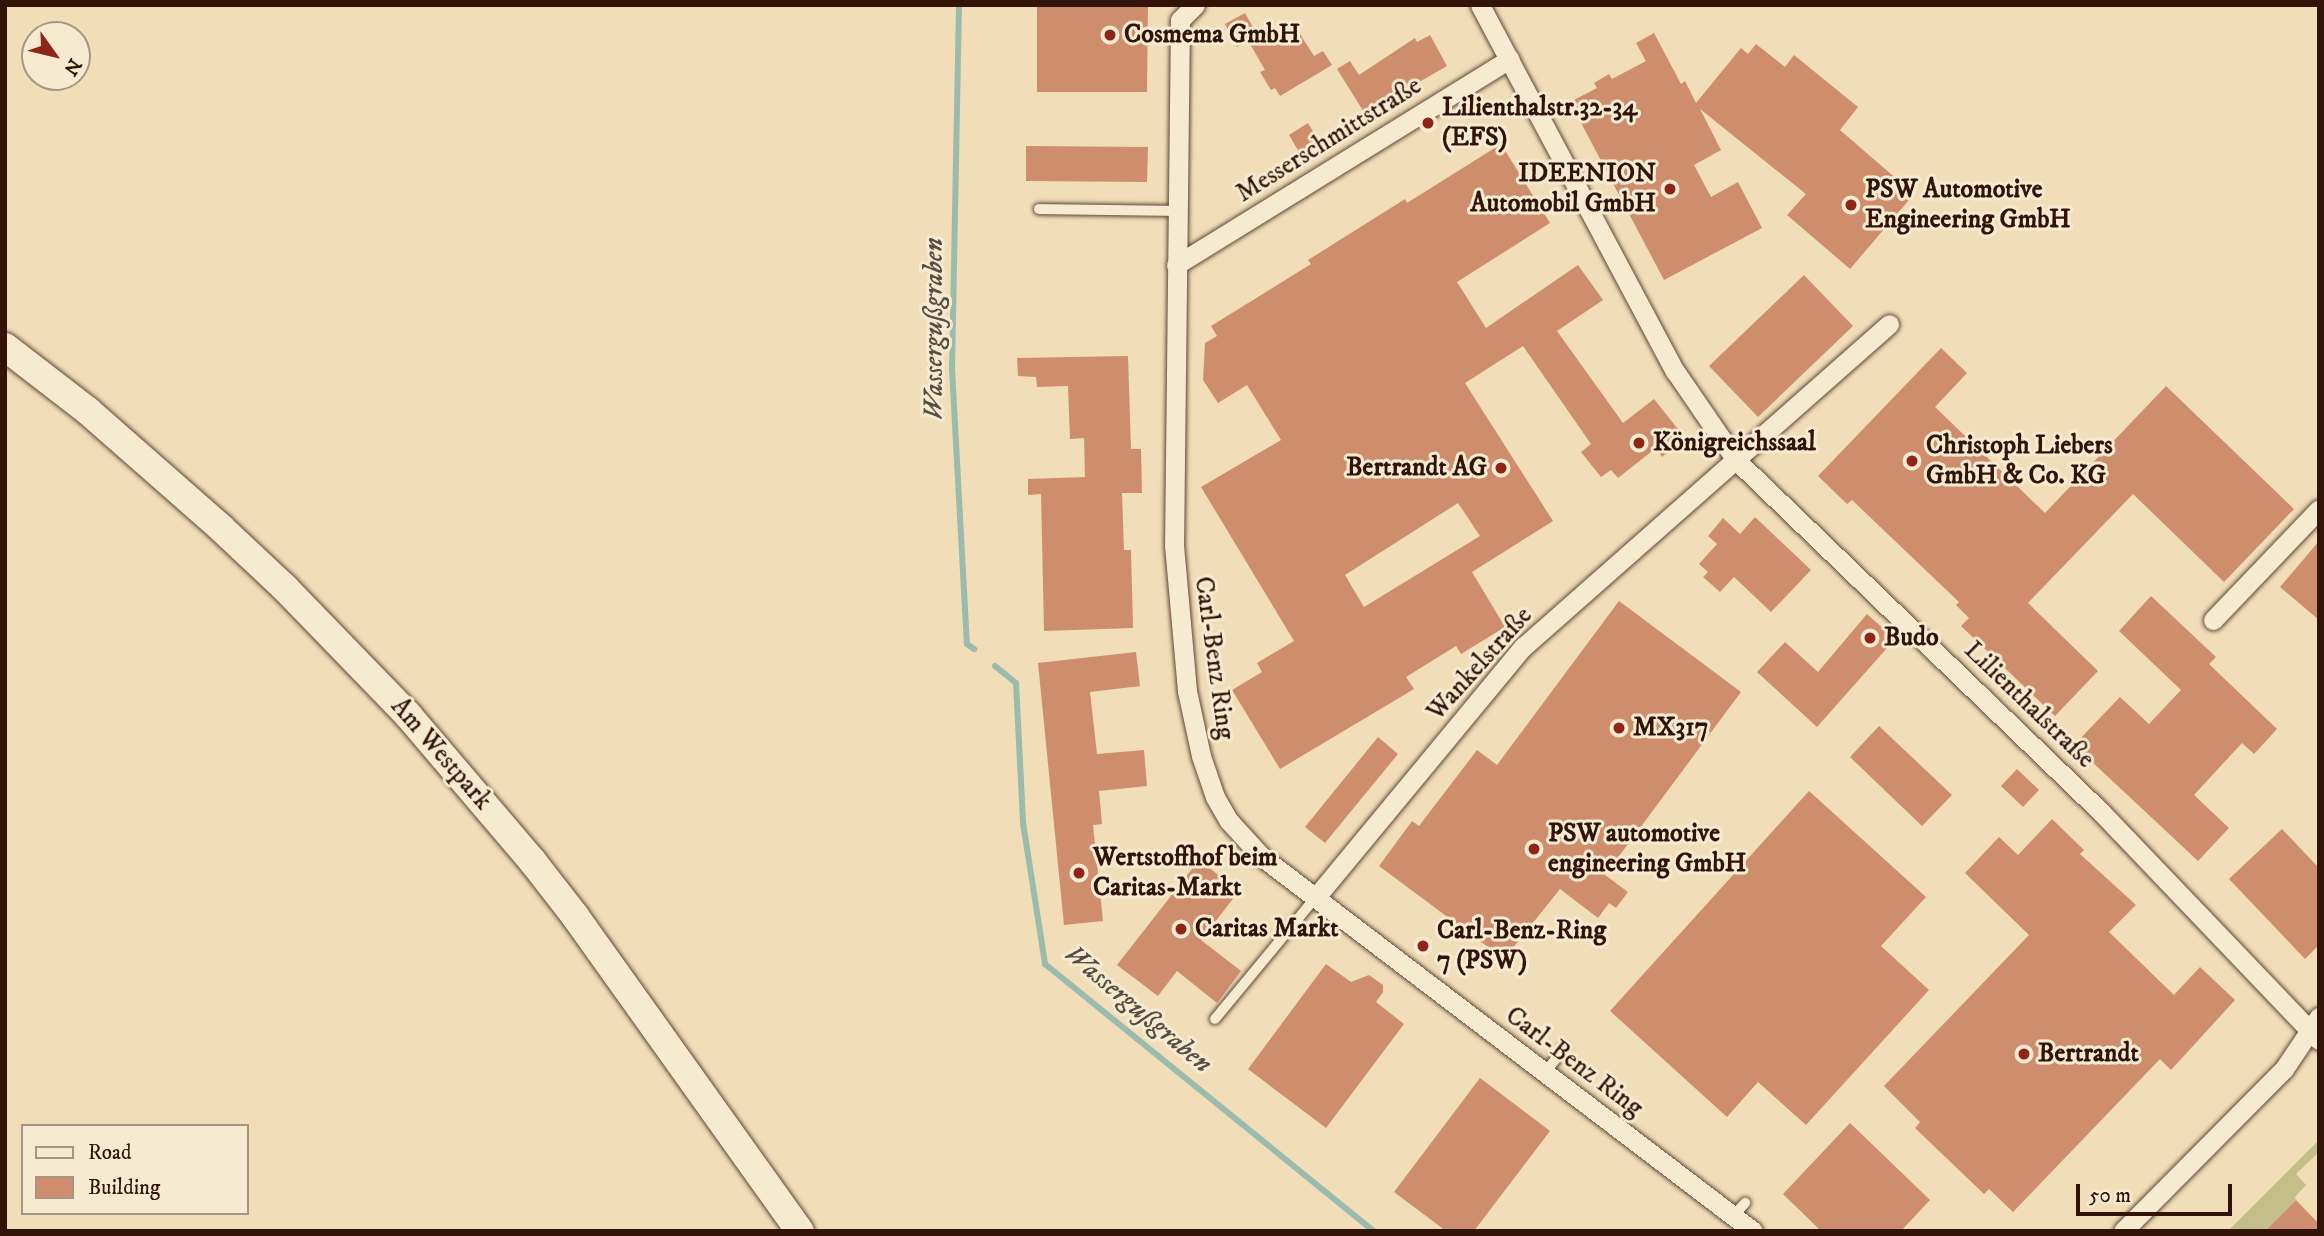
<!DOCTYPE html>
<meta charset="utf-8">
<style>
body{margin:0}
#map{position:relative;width:2324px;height:1236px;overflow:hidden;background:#f1deb8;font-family:"IM FELL DW Pica",serif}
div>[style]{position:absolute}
.green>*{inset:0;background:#c2bf8a}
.stream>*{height:6px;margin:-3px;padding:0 3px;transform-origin:3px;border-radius:3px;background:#9bbcad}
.building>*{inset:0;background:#ce8d6d}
.roads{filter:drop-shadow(0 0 2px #614634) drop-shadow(0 0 2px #614634)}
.service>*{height:10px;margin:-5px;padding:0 5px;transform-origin:5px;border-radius:5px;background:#f6ead1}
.minor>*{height:19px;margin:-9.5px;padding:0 9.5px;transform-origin:9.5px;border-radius:9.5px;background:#f6ead1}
.secondary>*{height:28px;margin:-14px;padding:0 14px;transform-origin:14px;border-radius:14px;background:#f6ead1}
.dots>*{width:19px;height:19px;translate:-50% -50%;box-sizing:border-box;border:4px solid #f6ead1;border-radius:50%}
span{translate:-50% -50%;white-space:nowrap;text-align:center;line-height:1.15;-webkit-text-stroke:6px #f6ead1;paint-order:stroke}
.poi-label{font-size:26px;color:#311308;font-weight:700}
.left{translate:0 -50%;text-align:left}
.right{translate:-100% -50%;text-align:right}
.street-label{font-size:26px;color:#311308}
.water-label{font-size:28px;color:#564e42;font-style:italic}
.frame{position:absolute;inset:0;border:7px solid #311308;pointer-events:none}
.legend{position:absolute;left:21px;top:1124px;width:228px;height:91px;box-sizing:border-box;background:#f6ead1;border:2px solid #a79481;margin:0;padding:9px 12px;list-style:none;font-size:21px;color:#311308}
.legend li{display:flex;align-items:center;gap:14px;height:35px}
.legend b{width:35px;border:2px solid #a79481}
.north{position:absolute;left:21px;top:21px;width:70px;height:70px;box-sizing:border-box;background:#f6ead1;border:2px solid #a79481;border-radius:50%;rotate:124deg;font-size:19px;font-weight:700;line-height:28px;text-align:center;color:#311308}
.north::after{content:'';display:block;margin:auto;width:24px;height:32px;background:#8f2418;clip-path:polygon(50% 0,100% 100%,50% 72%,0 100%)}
.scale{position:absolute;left:2076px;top:1184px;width:156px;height:32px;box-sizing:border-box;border:4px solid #311308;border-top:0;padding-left:9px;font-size:21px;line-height:24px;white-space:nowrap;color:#311308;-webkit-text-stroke:5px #f6ead1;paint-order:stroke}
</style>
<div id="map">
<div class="green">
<div style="clip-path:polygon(2319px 1140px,2319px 1152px,2296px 1174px,2306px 1185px,2295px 1197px,2296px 1200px,2265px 1231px,2228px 1231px)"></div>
</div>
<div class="stream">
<div style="left:959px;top:5px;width:364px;rotate:91.1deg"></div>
<div style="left:952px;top:369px;width:275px;rotate:86.9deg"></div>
<div style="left:967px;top:644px;width:9px;rotate:36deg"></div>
<div style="left:995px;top:666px;width:27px;rotate:39deg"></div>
<div style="left:1016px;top:683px;width:140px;rotate:87.1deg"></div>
<div style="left:1023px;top:823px;width:143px;rotate:81.1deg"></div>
<div style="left:1045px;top:964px;width:424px;rotate:39.1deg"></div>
</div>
<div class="building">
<div style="clip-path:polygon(1037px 5px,1148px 5px,1147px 92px,1037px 92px)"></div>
<div style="clip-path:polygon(1245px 13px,1258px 36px,1237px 47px,1225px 24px)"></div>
<div style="clip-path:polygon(1277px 27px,1287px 42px,1300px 34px,1314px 56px,1323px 51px,1332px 65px,1280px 96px,1275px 88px,1271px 90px,1260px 72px,1265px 70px,1250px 44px)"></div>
<div style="clip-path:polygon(1654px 33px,1681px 84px,1685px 81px,1696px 103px,1741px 48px,1748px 54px,1756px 44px,1785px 67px,1794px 55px,1858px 107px,1840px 130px,1914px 194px,1850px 269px,1787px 215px,1806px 194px,1700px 109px,1721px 150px,1694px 165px,1711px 197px,1738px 182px,1762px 228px,1664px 280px,1570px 102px,1597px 88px,1594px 83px,1609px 74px,1612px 79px,1646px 61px,1636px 43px)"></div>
<div style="clip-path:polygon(1430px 35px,1447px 66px,1395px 96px,1397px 98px,1367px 117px,1337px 69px,1350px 61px,1359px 75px,1415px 38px,1417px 42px)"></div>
<div style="clip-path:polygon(1308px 123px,1321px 145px,1302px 157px,1289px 135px)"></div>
<div style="clip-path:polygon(evenodd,1501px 144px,1550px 223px,1457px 282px,1486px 328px,1578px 265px,1603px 300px,1557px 331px,1623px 423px,1654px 399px,1685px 438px,1662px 457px,1656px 448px,1618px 478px,1611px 470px,1601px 477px,1581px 452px,1591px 444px,1523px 346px,1465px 383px,1553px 521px,1472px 572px,1505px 627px,1461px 654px,1456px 646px,1406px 677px,1414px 689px,1280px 769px,1232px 690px,1262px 672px,1257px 663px,1294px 641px,1201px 487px,1281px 440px,1247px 385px,1218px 403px,1203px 380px,1205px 343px,1217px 336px,1211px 326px,1311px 264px,1308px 260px,1405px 199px,1407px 203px,1501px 144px,1458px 503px,1480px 536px,1364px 607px,1345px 575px,1458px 503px)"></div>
<div style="clip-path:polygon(1026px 146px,1148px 147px,1147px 182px,1026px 181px)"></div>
<div style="clip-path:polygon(1804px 275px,1853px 326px,1758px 417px,1709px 366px)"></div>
<div style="clip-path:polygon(1941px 348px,1967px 373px,1935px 407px,2045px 513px,2166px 386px,2294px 509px,2224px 582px,2133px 494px,2028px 603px,2098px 671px,2055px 716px,1961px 626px,1969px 618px,1956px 605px,1959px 602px,1852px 500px,1847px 504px,1818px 476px)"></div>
<div style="clip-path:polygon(1128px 356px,1131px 449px,1141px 449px,1142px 493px,1122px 493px,1124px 550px,1131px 550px,1133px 628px,1044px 631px,1041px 494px,1028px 495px,1028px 479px,1085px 477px,1084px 438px,1070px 439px,1068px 386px,1037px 387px,1036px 377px,1018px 376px,1017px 358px)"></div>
<div style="clip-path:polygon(1755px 517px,1811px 570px,1771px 612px,1734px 577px,1720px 592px,1703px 577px,1708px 572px,1699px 564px,1717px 544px,1708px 536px,1723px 518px,1740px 534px)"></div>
<div style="clip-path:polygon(2319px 541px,2319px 620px,2280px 587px)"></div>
<div style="clip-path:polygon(2151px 596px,2216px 657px,2209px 664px,2277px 729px,2254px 754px,2242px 743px,2194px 795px,2229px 828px,2198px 861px,2074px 745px,2120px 697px,2149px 724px,2181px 690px,2119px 631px)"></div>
<div style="clip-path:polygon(1619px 601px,1741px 692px,1605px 875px,1628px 892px,1616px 908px,1609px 903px,1598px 918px,1560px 889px,1504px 959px,1379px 866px,1412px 821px,1419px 826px,1477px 750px,1497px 765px)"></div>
<div style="clip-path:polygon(1867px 614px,1895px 639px,1817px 727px,1757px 672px,1785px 642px,1818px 672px)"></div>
<div style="clip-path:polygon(1136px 652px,1140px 686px,1090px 692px,1097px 754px,1144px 750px,1147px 786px,1099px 791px,1102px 824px,1093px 825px,1103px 921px,1064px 925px,1038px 663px)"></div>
<div style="clip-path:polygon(1879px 726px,1952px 795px,1922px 826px,1850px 757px)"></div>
<div style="clip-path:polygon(1378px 737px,1398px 754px,1325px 843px,1305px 827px)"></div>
<div style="clip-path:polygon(2017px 769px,2039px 790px,2023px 807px,2001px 786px)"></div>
<div style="clip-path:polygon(1809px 791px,1926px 897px,1881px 946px,1929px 990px,1806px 1125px,1758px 1082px,1727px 1117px,1610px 1011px)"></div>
<div style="clip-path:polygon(2052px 819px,2084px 850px,2080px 854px,2136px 905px,2109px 932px,2174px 995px,2200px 967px,2235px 1000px,2171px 1070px,2160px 1059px,2013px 1212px,1989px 1189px,1984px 1194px,1915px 1128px,1920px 1122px,1884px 1086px,2029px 935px,1965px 873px,1999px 837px,2018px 855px)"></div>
<div style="clip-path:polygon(2282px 829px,2319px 868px,2319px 945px,2305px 959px,2229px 879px)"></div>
<div style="clip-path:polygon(1199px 860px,1239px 891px,1201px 940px,1241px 971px,1217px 1003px,1177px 971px,1158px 996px,1117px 965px)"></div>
<div style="clip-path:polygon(1326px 964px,1351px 982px,1369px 975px,1383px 985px,1383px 992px,1376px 1002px,1404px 1024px,1326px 1128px,1248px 1069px)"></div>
<div style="clip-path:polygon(1480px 1078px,1550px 1131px,1474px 1231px,1446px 1231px,1394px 1192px)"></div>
<div style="clip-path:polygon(1850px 1123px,1930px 1200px,1901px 1231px,1821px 1231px,1783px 1194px)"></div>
<div style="clip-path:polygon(2296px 1200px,2319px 1224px,2319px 1231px,2265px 1231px)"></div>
</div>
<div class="roads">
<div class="service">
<div style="left:1039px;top:209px;width:138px;rotate:0.8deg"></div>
<div style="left:1215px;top:1019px;width:158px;rotate:-50.4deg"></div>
<div style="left:1545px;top:1073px;width:31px;rotate:-53deg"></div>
<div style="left:1733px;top:1216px;width:18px;rotate:-47deg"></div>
</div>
<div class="minor">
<div style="left:1195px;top:5px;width:21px;rotate:135deg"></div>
<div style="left:1180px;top:20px;width:525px;rotate:90.65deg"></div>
<div style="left:1174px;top:545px;width:147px;rotate:84.9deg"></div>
<div style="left:1187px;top:691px;width:66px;rotate:77.8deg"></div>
<div style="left:1201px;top:756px;width:43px;rotate:71.1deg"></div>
<div style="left:1215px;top:797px;width:28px;rotate:60deg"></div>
<div style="left:1229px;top:821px;width:49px;rotate:47.5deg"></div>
<div style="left:1262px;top:857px;width:617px;rotate:37.3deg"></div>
<div style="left:1480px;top:5px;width:415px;rotate:62deg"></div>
<div style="left:1675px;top:371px;width:108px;rotate:55.6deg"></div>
<div style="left:1736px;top:460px;width:508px;rotate:43.96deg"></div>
<div style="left:2102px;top:813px;width:314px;rotate:46.3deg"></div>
<div style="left:1176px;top:265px;width:392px;rotate:-31.7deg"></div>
<div style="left:2213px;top:620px;width:153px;rotate:-46.3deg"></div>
<div style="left:1316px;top:897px;width:325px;rotate:-50.4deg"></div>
<div style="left:1523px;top:647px;width:488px;rotate:-41.4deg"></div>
<div style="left:2123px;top:1231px;width:228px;rotate:-45.2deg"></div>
<div style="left:2284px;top:1069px;width:63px;rotate:-56.1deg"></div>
</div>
<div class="secondary">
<div style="left:5px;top:347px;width:105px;rotate:37.6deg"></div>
<div style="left:88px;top:411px;width:177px;rotate:41.3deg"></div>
<div style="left:221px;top:528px;width:88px;rotate:43.2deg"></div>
<div style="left:285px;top:588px;width:177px;rotate:45.9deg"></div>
<div style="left:408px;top:715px;width:193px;rotate:49.6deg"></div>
<div style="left:533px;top:862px;width:68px;rotate:52.1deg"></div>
<div style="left:575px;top:916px;width:387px;rotate:54.5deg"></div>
</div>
</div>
<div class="dots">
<div style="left:1110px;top:35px;background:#8f2418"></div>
<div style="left:1428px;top:123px;background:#8f2418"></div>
<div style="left:1670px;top:189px;background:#8f2418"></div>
<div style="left:1851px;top:205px;background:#8f2418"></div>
<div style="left:1639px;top:443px;background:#8f2418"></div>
<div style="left:1912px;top:461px;background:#8f2418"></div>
<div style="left:1501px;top:468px;background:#8f2418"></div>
<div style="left:1870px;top:638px;background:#8f2418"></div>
<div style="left:1619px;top:728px;background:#8f2418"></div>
<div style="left:1534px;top:849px;background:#8f2418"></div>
<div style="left:1079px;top:873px;background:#8f2418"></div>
<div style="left:1181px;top:929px;background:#8f2418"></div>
<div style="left:1423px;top:946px;background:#8f2418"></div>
<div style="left:2024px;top:1054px;background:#8f2418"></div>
</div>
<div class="poi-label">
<span class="left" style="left:1124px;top:35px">Cosmema GmbH</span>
<span class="left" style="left:1442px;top:123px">Lilienthalstr.32-34<br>(EFS)</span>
<span class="right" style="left:1656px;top:189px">IDEENION<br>Automobil GmbH</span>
<span class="left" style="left:1865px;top:205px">PSW Automotive<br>Engineering GmbH</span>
<span class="left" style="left:1653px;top:443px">Königreichssaal</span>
<span class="left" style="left:1926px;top:461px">Christoph Liebers<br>GmbH &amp; Co. KG</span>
<span class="right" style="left:1487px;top:468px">Bertrandt AG</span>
<span class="left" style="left:1884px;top:638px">Budo</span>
<span class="left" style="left:1633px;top:728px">MX317</span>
<span class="left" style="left:1548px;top:849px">PSW automotive<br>engineering GmbH</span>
<span class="left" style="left:1093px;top:873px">Wertstoffhof beim<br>Caritas-Markt</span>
<span class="left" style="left:1195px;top:929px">Caritas Markt</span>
<span class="left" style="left:1437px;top:946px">Carl-Benz-Ring<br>7 (PSW)</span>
<span class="left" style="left:2038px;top:1054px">Bertrandt</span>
</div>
<div class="street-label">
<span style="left:1329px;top:140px;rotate:-32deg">Messerschmittstraße</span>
<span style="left:1214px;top:658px;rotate:82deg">Carl-Benz Ring</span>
<span style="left:1480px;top:664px;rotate:-48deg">Wankelstraße</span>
<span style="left:2029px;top:705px;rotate:44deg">Lilienthalstraße</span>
<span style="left:441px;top:754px;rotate:49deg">Am Westpark</span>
<span style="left:1574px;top:1062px;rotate:37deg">Carl-Benz Ring</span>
</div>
<div class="water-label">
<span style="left:934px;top:329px;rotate:-90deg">Wassergußgraben</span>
<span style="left:1138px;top:1009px;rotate:40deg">Wassergußgraben</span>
</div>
<div class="frame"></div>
<ul class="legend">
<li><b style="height:9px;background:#f6ead1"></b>Road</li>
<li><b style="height:19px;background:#ce8d6d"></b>Building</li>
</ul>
<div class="north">N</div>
<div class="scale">50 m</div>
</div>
